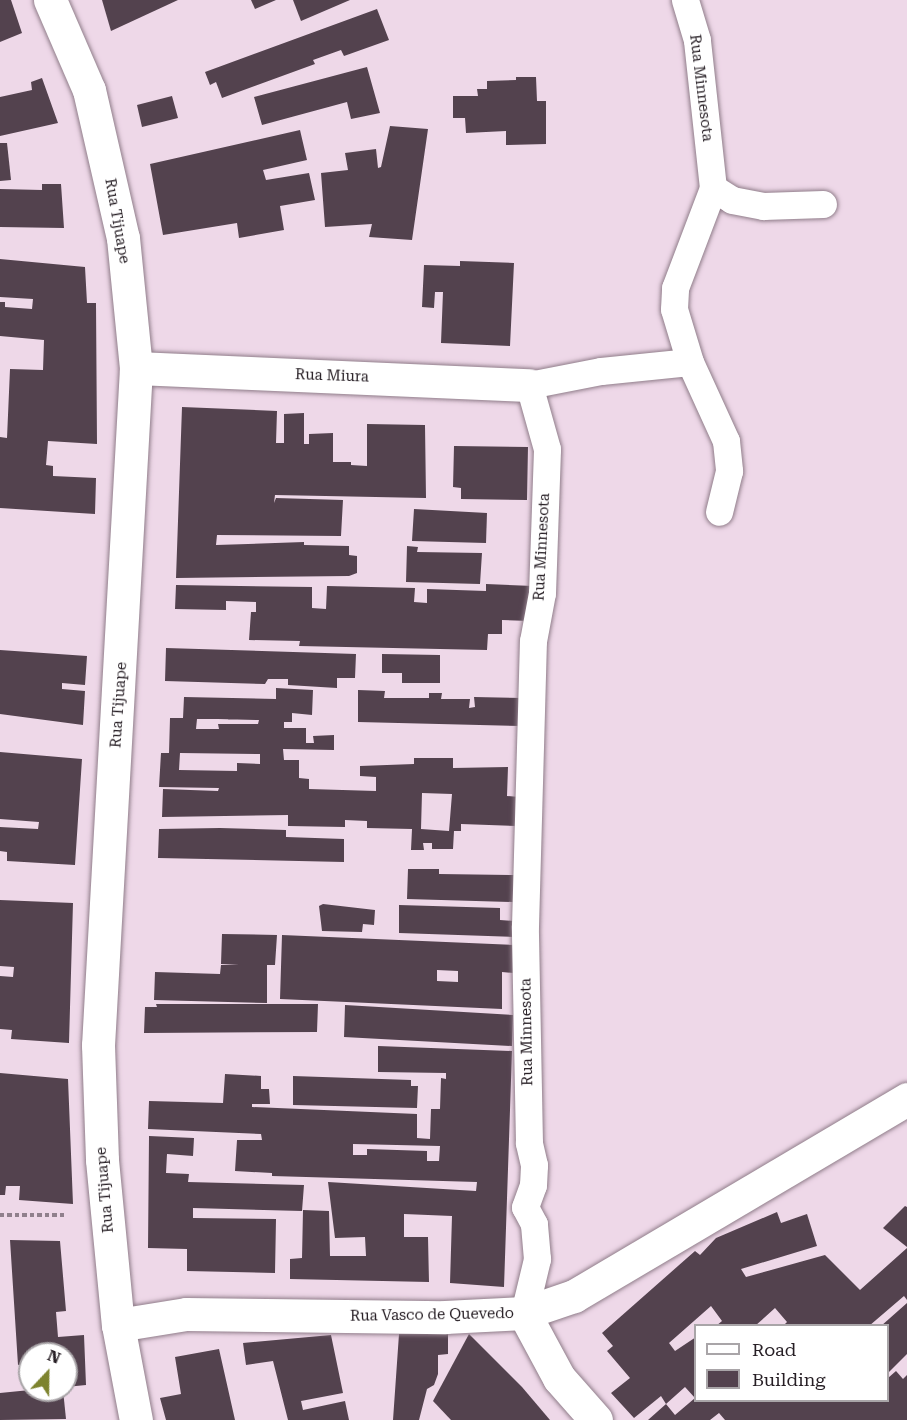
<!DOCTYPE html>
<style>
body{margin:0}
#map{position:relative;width:907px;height:1420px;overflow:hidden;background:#eed8e8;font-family:"Roboto Serif",serif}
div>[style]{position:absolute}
.building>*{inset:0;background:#53424e}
.path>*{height:4px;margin-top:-2px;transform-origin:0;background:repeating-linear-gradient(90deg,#90808c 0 4.5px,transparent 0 7.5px)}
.roads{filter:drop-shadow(0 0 2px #907d8a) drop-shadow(0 0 2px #907d8a)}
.service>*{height:27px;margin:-13.5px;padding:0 13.5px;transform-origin:13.5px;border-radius:13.5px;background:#fff}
.minor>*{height:33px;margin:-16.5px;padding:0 16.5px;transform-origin:16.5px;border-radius:16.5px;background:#fff}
span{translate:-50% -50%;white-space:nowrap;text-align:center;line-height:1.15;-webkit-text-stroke:6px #fff;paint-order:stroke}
.street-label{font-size:15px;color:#271f25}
.legend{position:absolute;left:694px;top:1324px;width:195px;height:78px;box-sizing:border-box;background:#fff;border:2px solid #a9a5a8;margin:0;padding:8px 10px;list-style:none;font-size:18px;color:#271f25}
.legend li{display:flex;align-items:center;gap:12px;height:30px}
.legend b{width:30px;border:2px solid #a9a5a8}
.north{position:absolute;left:18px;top:1342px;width:60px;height:60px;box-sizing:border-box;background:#fff;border:2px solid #a9a5a8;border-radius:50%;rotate:22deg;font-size:16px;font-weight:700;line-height:24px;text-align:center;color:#271f25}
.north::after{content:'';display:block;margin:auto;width:21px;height:27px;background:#7d832e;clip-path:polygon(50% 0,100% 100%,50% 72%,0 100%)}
</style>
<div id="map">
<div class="building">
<div style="clip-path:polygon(0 0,11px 0,22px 33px,0 42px)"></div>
<div style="clip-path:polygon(102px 0,178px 0,111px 31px)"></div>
<div style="clip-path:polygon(251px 0,276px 0,255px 9px)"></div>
<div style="clip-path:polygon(293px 0,350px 0,301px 21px)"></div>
<div style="clip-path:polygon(377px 9px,389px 40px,344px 56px,341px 50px,313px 60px,315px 64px,222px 98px,216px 82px,210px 85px,205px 72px)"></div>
<div style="clip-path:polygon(367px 67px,380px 113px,351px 119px,347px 102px,262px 125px,254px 97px)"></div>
<div style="clip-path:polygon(516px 77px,536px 77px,537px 101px,546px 101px,546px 144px,506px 145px,506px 131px,466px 133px,465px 118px,453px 118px,453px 96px,478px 96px,477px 89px,487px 89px,487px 81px,516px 80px)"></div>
<div style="clip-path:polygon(42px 78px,58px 123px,0 136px,0 97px,32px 90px,31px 82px)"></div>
<div style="clip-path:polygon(172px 96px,178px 118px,142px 127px,137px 105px)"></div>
<div style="clip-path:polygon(390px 126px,428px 129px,412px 240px,369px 237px,372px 224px,325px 227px,321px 173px,348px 170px,345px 153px,376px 149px,378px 168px,381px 167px)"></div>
<div style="clip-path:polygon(300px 130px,307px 160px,263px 170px,266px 180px,309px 173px,315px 200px,280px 206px,284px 230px,239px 238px,237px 223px,163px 235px,150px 164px)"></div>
<div style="clip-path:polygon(0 143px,7px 143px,11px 180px,0 181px)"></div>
<div style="clip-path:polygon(42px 184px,61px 184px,64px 228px,0 227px,0 189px,42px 190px)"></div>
<div style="clip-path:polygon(0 259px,85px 267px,87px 303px,96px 303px,97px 444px,48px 441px,46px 465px,53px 466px,53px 476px,96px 478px,95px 514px,0 508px,0 437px,7px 438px,10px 369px,43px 370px,44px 340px,0 336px,0 302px,5px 302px,5px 307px,32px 309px,33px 299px,0 297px)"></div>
<div style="clip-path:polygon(460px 261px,514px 263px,510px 346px,441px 343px,443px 292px,435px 292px,434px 308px,422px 307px,424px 265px,460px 266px)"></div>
<div style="clip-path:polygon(182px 407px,277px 411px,276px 443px,284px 443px,284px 414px,304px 413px,304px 444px,309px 444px,309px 434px,333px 433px,333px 462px,351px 462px,351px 465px,367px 466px,367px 424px,425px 425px,426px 498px,275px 495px,274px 503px,276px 498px,343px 500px,341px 536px,217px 535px,216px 545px,304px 542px,304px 545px,349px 546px,349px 555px,357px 556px,357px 573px,349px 576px,176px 578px)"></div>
<div style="clip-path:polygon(454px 446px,528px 447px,527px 500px,461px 499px,461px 488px,453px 487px)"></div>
<div style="clip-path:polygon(414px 509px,487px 513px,486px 543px,412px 541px)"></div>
<div style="clip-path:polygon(407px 546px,418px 547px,417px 552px,482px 553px,480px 584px,406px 582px)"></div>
<div style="clip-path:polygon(486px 584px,533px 586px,530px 621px,502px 620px,502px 634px,488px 634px,487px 650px,299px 646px,300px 641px,249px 640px,251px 612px,256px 612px,256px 602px,226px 601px,226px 610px,175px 609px,176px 585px,312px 587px,312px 608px,326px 609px,327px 586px,415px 588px,414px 602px,427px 603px,427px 589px,486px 591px)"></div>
<div style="clip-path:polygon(166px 648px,356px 654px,355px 678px,337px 678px,337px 688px,288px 685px,288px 679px,268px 679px,265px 684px,165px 681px)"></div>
<div style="clip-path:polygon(0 650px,87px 656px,85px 685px,62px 683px,62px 689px,85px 691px,83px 725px,0 714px)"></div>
<div style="clip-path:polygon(382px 654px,440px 655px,440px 683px,402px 683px,402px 673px,382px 673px)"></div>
<div style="clip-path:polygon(evenodd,276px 688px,313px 690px,312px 715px,292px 713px,292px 722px,284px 722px,284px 728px,306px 728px,306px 743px,314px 743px,313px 736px,334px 735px,334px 750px,283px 749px,284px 760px,299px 760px,299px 778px,309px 779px,309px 789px,376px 791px,376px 777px,360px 776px,360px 766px,414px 764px,414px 758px,453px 758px,453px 768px,508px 767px,507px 796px,519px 797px,517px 826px,461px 824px,461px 831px,454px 831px,453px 849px,432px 849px,432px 843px,423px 843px,424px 850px,411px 850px,412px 829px,367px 828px,367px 821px,345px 820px,345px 827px,288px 826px,288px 815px,162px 817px,163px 789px,218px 791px,219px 788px,159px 787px,161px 753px,169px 753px,170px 718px,183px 718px,184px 697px,276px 699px,276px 688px,197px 719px,218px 719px,259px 720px,258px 724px,218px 724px,219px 729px,196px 729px,197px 719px,276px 688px,180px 753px,260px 754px,260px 764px,237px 763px,237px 771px,179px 770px,180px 753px,276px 688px,422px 793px,452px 794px,449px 831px,421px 829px,422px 793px)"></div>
<div style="clip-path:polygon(358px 690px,385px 691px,384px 698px,429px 698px,429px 693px,442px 693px,441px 699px,470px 699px,469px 708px,475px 707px,474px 697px,524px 698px,522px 726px,358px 722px)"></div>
<div style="clip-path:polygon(0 752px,82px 759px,75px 865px,7px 861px,7px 852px,0 851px,0 827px,38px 829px,39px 822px,0 819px)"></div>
<div style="clip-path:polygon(220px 828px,286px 830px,286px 837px,344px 839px,344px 862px,158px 858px,159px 829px)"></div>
<div style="clip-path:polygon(408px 869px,439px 869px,439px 874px,514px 875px,513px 902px,407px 899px)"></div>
<div style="clip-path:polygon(0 900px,73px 903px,69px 1043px,11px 1039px,12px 1030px,0 1029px,0 976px,13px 977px,14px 967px,0 966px)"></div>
<div style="clip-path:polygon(323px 904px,375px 910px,374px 925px,363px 924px,362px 932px,322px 931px,319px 906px)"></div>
<div style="clip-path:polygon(399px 905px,500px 908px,500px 920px,514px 921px,514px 937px,399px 933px)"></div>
<div style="clip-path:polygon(222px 934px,277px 935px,275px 965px,267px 965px,267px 1003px,154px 1000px,155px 972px,220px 974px,221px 965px,239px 965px,221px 964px)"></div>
<div style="clip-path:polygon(evenodd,282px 935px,514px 945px,514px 973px,502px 972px,502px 1009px,280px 999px,282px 935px,437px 970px,458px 971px,458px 982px,437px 981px,437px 970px)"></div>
<div style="clip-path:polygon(156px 1004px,318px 1004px,317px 1032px,144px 1033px,145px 1007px,157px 1007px)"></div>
<div style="clip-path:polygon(345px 1005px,513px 1015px,512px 1046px,344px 1037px)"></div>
<div style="clip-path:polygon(evenodd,378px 1046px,512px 1051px,504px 1287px,450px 1283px,452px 1216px,404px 1214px,404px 1237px,428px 1237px,429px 1282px,290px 1279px,290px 1259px,302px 1258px,303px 1210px,329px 1211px,330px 1256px,366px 1256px,365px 1237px,335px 1238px,328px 1182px,476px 1191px,477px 1182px,272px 1176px,272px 1173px,235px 1171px,237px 1140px,262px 1140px,261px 1134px,148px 1129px,149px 1101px,223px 1103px,225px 1074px,261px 1076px,261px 1089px,269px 1089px,270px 1104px,252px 1104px,252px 1107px,417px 1114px,417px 1138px,430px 1139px,431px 1109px,440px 1109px,441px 1078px,446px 1079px,446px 1073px,378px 1072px,378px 1046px,353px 1144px,440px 1146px,439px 1161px,427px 1161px,427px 1151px,367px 1149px,367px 1155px,353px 1155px,353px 1144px)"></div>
<div style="clip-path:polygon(0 1073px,68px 1079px,73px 1204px,19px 1200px,20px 1186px,6px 1186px,5px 1195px,0 1195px)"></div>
<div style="clip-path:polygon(293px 1076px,411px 1080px,411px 1086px,418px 1086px,417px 1108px,293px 1105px)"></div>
<div style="clip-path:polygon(149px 1136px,194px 1138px,193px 1156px,167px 1154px,166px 1173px,189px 1174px,188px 1182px,304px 1185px,302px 1211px,193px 1208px,193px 1218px,276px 1219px,275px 1273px,187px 1271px,187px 1249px,148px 1248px)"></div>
<div style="clip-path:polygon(905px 1206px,907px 1207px,907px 1247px,883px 1228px)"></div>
<div style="clip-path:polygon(777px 1212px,781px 1223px,807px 1214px,817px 1246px,741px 1269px,746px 1277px,825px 1255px,860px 1290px,907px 1248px,907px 1300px,904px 1296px,869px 1326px,783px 1326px,787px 1322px,775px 1308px,755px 1326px,716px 1326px,722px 1321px,711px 1306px,669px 1343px,675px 1351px,696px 1337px,696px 1400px,888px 1400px,888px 1378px,896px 1371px,903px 1379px,907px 1375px,907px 1420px,725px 1420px,719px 1413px,710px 1420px,648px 1420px,666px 1404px,675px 1415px,695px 1398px,685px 1387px,666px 1404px,661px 1396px,634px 1418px,611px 1393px,630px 1378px,607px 1351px,613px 1346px,602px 1333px,695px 1251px,700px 1255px,716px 1238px)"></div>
<div style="clip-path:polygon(10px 1240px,60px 1241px,66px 1311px,56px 1312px,58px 1337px,84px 1335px,86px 1385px,66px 1387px,66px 1354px,30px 1354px,30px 1363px,18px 1365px)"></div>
<div style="clip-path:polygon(907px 1303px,907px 1354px,888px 1373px,888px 1326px,881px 1326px)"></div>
<div style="clip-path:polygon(399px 1334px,448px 1334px,448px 1354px,438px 1355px,438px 1374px,434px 1385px,427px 1389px,419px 1420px,393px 1420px)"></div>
<div style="clip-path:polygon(469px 1334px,522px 1387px,550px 1420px,451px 1420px,433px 1401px)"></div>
<div style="clip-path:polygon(331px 1335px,343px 1393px,301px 1401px,303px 1410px,345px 1401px,349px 1420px,288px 1420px,273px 1361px,246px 1365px,243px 1343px)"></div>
<div style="clip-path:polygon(219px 1349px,235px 1420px,166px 1420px,160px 1398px,181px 1394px,175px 1357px)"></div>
<div style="clip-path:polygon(30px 1390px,63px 1390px,66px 1419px,0 1420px,0 1393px)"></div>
</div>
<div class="path">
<div style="left:0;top:1215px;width:65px"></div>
</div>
<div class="roads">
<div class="service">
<div style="left:713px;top:188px;width:22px;rotate:32deg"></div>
<div style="left:732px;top:200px;width:32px;rotate:11deg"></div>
<div style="left:763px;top:206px;width:60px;rotate:-1.9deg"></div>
<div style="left:690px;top:362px;width:87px;rotate:65.5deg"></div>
<div style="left:726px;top:441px;width:30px;rotate:84deg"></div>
<div style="left:729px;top:471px;width:42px;rotate:103.7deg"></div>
<div style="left:524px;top:1313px;width:56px;rotate:-76.5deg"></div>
<div style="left:537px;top:1259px;width:35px;rotate:-95deg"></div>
<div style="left:534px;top:1224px;width:19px;rotate:-118deg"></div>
<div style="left:525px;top:1207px;width:23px;rotate:-70deg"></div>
<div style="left:533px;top:1185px;width:20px;rotate:-87deg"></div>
<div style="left:534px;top:1165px;width:23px;rotate:-103deg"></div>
<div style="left:529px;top:1143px;width:217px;rotate:-91.1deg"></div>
<div style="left:525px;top:926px;width:285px;rotate:-88.4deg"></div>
<div style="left:533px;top:641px;width:49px;rotate:-79.4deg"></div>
<div style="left:542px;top:593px;width:144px;rotate:-88deg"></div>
<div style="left:547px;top:449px;width:66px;rotate:-105.7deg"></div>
<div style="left:529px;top:385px;width:73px;rotate:-11deg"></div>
<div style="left:601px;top:371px;width:89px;rotate:-5.8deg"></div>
<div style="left:690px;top:362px;width:55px;rotate:-106.8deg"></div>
<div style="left:674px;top:309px;width:21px;rotate:-87deg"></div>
<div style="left:675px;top:288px;width:107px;rotate:-69.2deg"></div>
<div style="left:713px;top:188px;width:149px;rotate:-96.2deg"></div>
<div style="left:697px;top:40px;width:42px;rotate:-106.7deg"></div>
</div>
<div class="minor">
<div style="left:50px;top:0;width:98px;rotate:66.6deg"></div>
<div style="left:89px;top:90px;width:152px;rotate:77.1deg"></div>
<div style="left:123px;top:238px;width:131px;rotate:84.3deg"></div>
<div style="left:136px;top:368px;width:678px;rotate:93.21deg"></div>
<div style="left:98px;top:1045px;width:115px;rotate:88deg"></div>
<div style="left:102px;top:1160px;width:166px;rotate:84.5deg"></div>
<div style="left:118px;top:1325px;width:97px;rotate:79.3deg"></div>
<div style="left:136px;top:368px;width:393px;rotate:2.5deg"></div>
<div style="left:524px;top:1313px;width:74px;rotate:61.7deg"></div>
<div style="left:559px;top:1378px;width:56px;rotate:48.6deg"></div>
<div style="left:118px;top:1325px;width:69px;rotate:-9.2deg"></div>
<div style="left:186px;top:1314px;width:259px;rotate:0.7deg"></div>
<div style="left:445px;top:1317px;width:79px;rotate:-2.9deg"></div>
<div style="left:524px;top:1313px;width:53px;rotate:-18.8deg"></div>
<div style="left:574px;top:1296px;width:387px;rotate:-30.6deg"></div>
</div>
</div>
<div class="street-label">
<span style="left:701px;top:88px;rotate:83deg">Rua Minnesota</span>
<span style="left:117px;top:221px;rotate:80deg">Rua Tijuape</span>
<span style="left:332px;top:376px;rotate:2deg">Rua Miura</span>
<span style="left:542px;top:547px;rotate:-87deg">Rua Minnesota</span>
<span style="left:119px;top:705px;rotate:-86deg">Rua Tijuape</span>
<span style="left:527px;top:1032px;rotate:-91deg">Rua Minnesota</span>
<span style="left:105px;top:1190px;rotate:-95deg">Rua Tijuape</span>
<span style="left:432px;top:1315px;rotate:-1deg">Rua Vasco de Quevedo</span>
</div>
<ul class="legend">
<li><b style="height:8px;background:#fff"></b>Road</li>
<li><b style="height:16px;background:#53424e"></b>Building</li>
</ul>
<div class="north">N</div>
</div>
